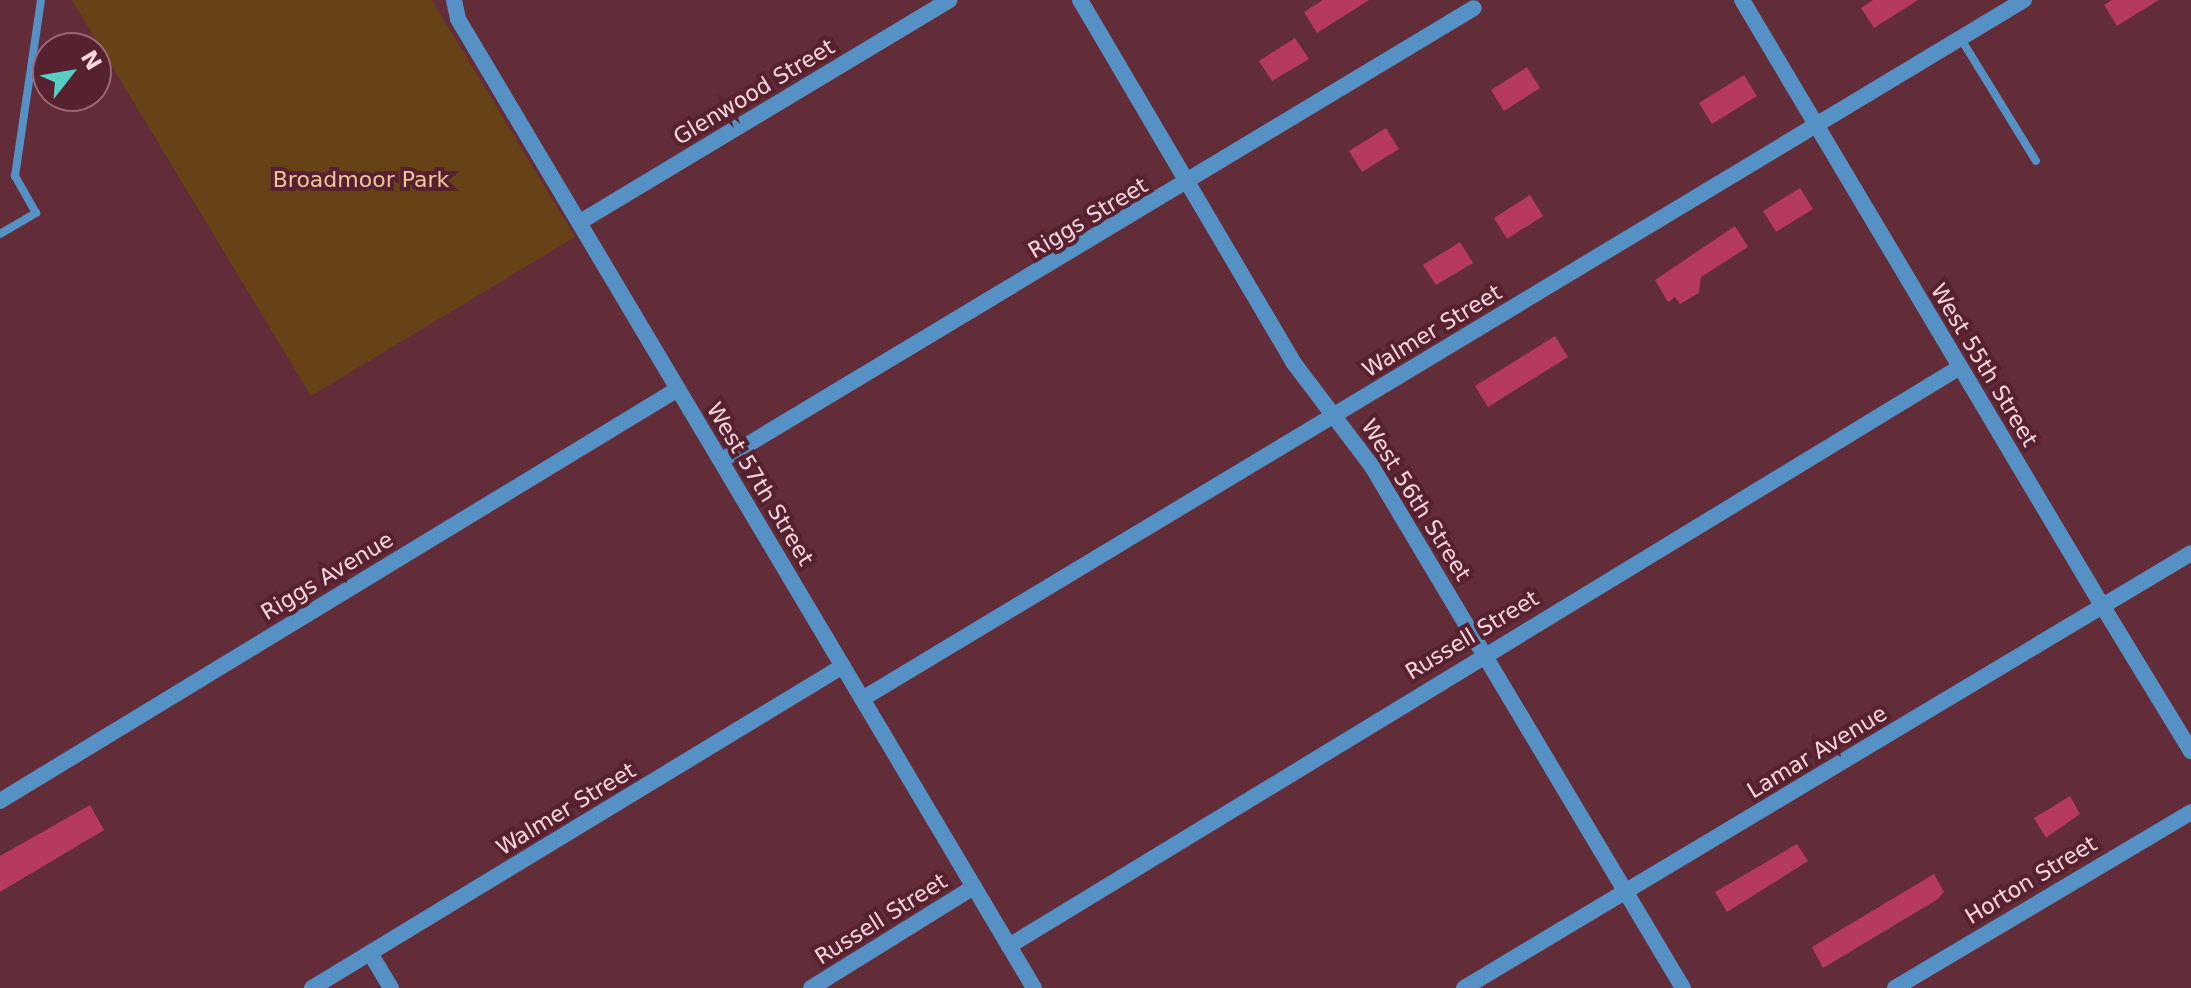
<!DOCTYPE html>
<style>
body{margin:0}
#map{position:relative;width:2191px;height:988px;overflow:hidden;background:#632c39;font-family:"DejaVu Sans",sans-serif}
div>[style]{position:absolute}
.green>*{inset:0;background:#674216}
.building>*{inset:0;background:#b6395e}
.service>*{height:8px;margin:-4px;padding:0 4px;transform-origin:4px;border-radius:4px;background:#5691c5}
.minor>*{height:16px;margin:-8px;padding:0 8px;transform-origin:8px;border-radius:8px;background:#5691c5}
.tertiary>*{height:16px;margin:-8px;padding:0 8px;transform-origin:8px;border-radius:8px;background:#5691c5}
span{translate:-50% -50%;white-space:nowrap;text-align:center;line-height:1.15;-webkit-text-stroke:8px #57212f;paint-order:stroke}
.street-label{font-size:22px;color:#fbd7dd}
.park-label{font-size:22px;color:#f1c599}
.north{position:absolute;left:32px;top:32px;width:80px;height:80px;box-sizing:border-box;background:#57212f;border:2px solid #996a75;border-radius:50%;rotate:59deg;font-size:22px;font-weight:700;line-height:32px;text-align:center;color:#fbd7dd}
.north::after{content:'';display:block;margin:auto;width:28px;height:36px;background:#56cec3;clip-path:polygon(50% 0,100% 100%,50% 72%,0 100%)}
</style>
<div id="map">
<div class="green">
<div style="clip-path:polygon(72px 0,432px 0,575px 237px,311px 396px)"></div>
</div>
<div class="building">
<div style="clip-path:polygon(1323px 0,1369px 0,1317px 33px,1304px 12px)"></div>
<div style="clip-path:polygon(1873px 0,1918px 0,1874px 28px,1861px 8px)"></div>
<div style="clip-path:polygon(2112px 0,2159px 0,2117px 26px,2104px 5px)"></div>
<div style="clip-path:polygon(1295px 38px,1309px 59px,1272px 81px,1259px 61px)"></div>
<div style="clip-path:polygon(1527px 67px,1540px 88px,1504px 111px,1491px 90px)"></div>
<div style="clip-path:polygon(1744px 75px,1757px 96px,1712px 124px,1699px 103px)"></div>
<div style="clip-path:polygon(1386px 128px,1399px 149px,1362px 172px,1349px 151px)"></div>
<div style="clip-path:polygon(1800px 188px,1813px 209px,1776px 232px,1763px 211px)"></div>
<div style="clip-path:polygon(1530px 195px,1543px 216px,1507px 239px,1494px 218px)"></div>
<div style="clip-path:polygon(1735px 226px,1748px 247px,1701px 277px,1699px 293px,1680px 304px,1675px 297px,1668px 302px,1655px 280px)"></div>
<div style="clip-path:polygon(1460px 242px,1473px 263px,1436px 285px,1423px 265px)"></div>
<div style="clip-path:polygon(1555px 336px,1568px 357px,1488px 407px,1475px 386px)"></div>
<div style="clip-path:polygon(2070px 796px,2080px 814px,2046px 838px,2034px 818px)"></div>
<div style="clip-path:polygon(90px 805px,104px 830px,0 892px,0 856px)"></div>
<div style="clip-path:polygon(1797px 844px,1808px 861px,1727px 912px,1715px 892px)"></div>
<div style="clip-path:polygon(1934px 874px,1944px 892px,1938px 899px,1823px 968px,1812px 947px)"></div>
</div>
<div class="service">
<div style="left:1961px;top:39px;width:143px;rotate:58.4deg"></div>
<div style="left:0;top:234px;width:42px;rotate:-30.3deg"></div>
<div style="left:36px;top:213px;width:43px;rotate:-119.6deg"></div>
<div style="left:15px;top:176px;width:178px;rotate:-81.6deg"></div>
</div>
<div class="minor">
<div style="left:454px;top:0;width:19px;rotate:78deg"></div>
<div style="left:458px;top:19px;width:1127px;rotate:59.27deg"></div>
<div style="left:1080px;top:0;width:420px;rotate:59.5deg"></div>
<div style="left:1293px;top:362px;width:129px;rotate:52.9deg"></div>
<div style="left:1371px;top:465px;width:609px;rotate:59.18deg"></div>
<div style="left:1742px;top:0;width:706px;rotate:59.26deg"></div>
<div style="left:580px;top:222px;width:431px;rotate:-31deg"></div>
<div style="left:722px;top:460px;width:877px;rotate:-31.01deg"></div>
<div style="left:862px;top:699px;width:1356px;rotate:-31.03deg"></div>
<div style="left:0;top:801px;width:793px;rotate:-31.29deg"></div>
<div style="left:1009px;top:946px;width:1113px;rotate:-31.33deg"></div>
<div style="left:370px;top:953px;width:41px;rotate:59deg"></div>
<div style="left:312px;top:988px;width:621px;rotate:-31.23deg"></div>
<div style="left:811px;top:988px;width:192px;rotate:-31.8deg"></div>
<div style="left:1895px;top:988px;width:344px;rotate:-30.7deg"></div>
</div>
<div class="tertiary">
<div style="left:2103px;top:607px;width:169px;rotate:58.6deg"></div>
<div style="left:1464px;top:988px;width:847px;rotate:-30.89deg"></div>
</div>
<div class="street-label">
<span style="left:754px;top:92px;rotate:-31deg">Glenwood Street</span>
<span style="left:1088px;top:218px;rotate:-31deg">Riggs Street</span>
<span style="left:1432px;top:331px;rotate:-31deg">Walmer Street</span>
<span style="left:1984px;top:365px;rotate:59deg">West 55th Street</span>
<span style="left:760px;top:484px;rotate:59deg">West 57th Street</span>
<span style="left:1416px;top:500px;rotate:58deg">West 56th Street</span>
<span style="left:327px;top:576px;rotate:-31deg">Riggs Avenue</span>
<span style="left:1472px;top:635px;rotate:-31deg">Russell Street</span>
<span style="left:1817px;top:752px;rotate:-31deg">Lamar Avenue</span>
<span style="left:566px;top:809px;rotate:-31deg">Walmer Street</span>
<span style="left:2031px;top:880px;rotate:-31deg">Horton Street</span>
<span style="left:881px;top:919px;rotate:-32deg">Russell Street</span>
</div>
<div class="park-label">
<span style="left:361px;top:180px">Broadmoor Park</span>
</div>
<div class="north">N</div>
</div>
